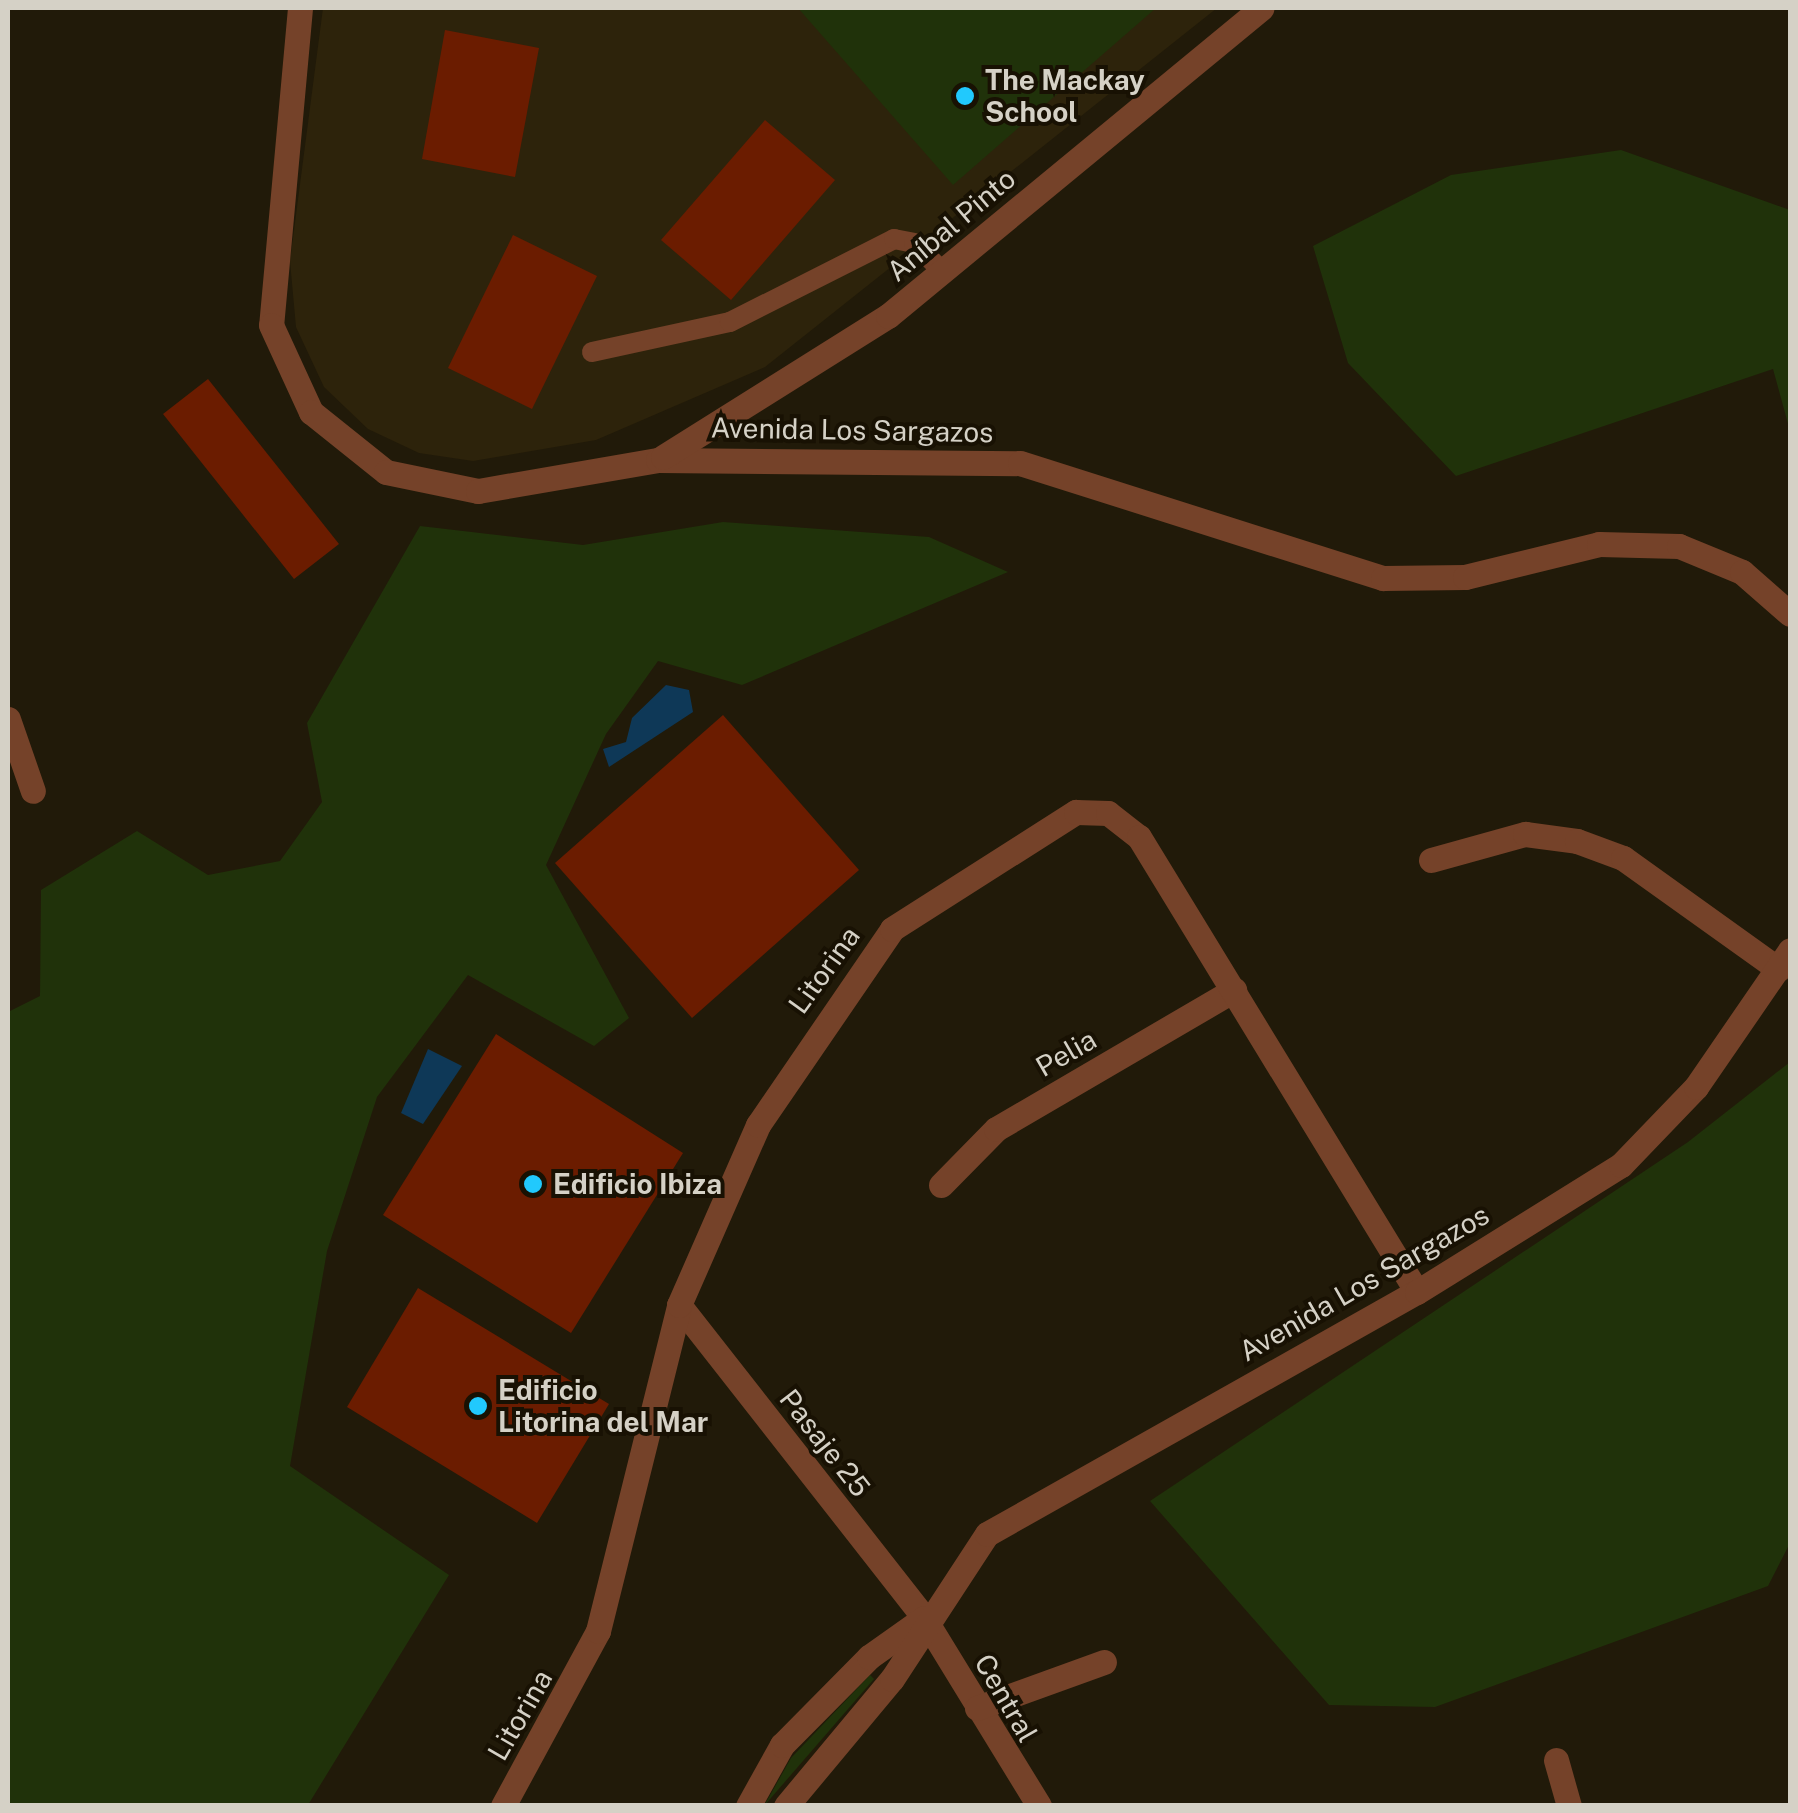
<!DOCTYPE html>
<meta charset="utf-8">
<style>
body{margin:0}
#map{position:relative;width:1798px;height:1813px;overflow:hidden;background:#211a09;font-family:"Public Sans",sans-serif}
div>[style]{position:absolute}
.built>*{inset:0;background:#2d230b}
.green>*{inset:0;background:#20320a}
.water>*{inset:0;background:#0e3857}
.building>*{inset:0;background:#6b1c00}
.service>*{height:20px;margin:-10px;padding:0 10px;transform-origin:10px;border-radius:10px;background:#754229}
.minor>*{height:25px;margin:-12.5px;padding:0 12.5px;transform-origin:12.5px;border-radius:12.5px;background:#754229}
.tertiary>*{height:25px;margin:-12.5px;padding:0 12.5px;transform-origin:12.5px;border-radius:12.5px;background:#754229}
.dots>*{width:28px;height:28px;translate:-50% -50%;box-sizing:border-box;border:5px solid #181103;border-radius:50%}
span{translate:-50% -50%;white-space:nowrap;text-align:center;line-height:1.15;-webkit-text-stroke:8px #181103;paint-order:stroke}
.poi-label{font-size:28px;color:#d5d1c6;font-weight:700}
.left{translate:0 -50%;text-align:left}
.street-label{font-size:28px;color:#d5d1c6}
.frame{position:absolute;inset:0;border:10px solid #d5d1c6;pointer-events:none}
</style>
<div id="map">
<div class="built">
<div style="clip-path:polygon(323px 8px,1217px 8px,765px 367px,596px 440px,473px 461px,419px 453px,368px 429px,324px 387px,296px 327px,290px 261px)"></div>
</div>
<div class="green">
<div style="clip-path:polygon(798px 8px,1156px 8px,953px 185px)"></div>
<div style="clip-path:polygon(1621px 150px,1790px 210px,1790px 431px,1773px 369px,1456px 476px,1348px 363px,1313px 246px,1451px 175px)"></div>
<div style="clip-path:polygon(723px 522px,929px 537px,1008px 572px,742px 685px,658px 661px,606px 734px,546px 865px,629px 1018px,594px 1046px,468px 975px,377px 1097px,327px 1251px,290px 1466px,449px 1575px,308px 1805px,8px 1805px,8px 1012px,40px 996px,41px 890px,137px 831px,208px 875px,280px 861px,322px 802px,307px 723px,420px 526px,583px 545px)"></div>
<div style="clip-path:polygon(1790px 1062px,1790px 1543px,1768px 1586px,1435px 1707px,1329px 1705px,1150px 1501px,1688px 1142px)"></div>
<div style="clip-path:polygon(870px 1675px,874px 1679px,764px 1806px,791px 1758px)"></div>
</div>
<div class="water">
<div style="clip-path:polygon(666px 685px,689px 690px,693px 712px,609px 767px,603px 749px,626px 742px,632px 718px)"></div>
<div style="clip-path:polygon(428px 1049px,462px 1066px,423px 1124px,401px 1113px)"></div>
</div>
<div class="building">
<div style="clip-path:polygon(445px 30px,539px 48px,515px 177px,422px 159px)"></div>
<div style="clip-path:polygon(765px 120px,835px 180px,731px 300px,661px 240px)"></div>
<div style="clip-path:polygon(513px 235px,597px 276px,532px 409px,448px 368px)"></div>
<div style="clip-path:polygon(208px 379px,339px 544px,294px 579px,163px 414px)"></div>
<div style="clip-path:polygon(723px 715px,859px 870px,692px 1018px,555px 863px)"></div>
<div style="clip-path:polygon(496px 1034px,683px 1153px,571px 1333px,383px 1215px)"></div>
<div style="clip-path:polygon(418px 1288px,609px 1404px,537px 1523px,347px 1407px)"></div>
</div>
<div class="service">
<div style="left:592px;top:352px;width:141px;rotate:-12.3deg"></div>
<div style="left:730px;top:322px;width:184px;rotate:-26.8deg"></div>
<div style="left:894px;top:239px;width:20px;rotate:11deg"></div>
<div style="left:914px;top:243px;width:40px;rotate:45deg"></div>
</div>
<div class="minor">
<div style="left:8px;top:719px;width:76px;rotate:70.9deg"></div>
<div style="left:1431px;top:860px;width:98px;rotate:-15.5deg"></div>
<div style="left:1525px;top:834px;width:52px;rotate:7.7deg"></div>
<div style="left:1577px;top:841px;width:49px;rotate:20.3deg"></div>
<div style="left:1623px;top:858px;width:191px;rotate:35.6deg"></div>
<div style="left:941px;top:1185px;width:78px;rotate:-45.5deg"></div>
<div style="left:996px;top:1129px;width:276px;rotate:-30.3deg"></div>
<div style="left:679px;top:1305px;width:397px;rotate:51.9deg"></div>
<div style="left:924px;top:1618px;width:220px;rotate:58.5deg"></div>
<div style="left:977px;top:1708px;width:135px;rotate:-19.9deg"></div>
<div style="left:1556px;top:1760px;width:48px;rotate:74.2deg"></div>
<div style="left:503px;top:1806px;width:199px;rotate:-61.5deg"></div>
<div style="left:598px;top:1631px;width:336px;rotate:-76deg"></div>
<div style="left:679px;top:1305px;width:197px;rotate:-66.3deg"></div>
<div style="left:758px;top:1125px;width:237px;rotate:-55.6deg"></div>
<div style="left:892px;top:929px;width:218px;rotate:-32.5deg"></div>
<div style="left:1076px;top:812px;width:32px;rotate:2deg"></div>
<div style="left:1108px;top:813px;width:39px;rotate:38deg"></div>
<div style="left:1139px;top:837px;width:533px;rotate:58.58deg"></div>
</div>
<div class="tertiary">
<div style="left:300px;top:8px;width:318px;rotate:95.2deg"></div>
<div style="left:271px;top:325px;width:96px;rotate:65.3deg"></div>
<div style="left:311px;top:412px;width:96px;rotate:38.7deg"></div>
<div style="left:386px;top:472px;width:94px;rotate:11.7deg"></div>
<div style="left:478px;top:491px;width:183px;rotate:-9.8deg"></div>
<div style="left:658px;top:460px;width:362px;rotate:0.5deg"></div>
<div style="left:1020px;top:463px;width:381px;rotate:17.6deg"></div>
<div style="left:1383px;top:578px;width:82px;rotate:-0.7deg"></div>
<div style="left:1465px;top:577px;width:138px;rotate:-13.8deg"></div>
<div style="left:1599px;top:544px;width:80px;rotate:1.4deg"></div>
<div style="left:1679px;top:546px;width:68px;rotate:22.4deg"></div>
<div style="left:1742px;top:572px;width:64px;rotate:41.2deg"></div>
<div style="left:663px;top:457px;width:266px;rotate:-32.1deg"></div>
<div style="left:888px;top:316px;width:484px;rotate:-39.5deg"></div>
<div style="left:748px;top:1806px;width:70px;rotate:-60.9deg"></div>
<div style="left:782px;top:1745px;width:124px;rotate:-45.3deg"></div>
<div style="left:869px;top:1657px;width:67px;rotate:-35.3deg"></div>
<div style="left:786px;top:1806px;width:165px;rotate:-50.2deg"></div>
<div style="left:892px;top:1679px;width:173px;rotate:-56.8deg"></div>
<div style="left:987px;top:1534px;width:493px;rotate:-29.4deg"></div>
<div style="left:1417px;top:1292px;width:240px;rotate:-31.9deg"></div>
<div style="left:1621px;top:1165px;width:108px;rotate:-46.1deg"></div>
<div style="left:1696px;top:1087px;width:166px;rotate:-55.5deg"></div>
</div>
<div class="dots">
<div style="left:965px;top:96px;background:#21c9fd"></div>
<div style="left:533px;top:1184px;background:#21c9fd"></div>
<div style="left:478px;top:1406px;background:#21c9fd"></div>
</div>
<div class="poi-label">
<span class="left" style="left:985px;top:96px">The Mackay<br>School</span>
<span class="left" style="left:553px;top:1184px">Edificio Ibiza</span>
<span class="left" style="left:498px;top:1406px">Edificio<br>Litorina del Mar</span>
</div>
<div class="street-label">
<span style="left:951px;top:225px;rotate:-40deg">Aníbal Pinto</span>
<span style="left:852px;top:430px;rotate:1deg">Avenida Los Sargazos</span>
<span style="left:824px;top:970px;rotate:-54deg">Litorina</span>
<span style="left:1066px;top:1053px;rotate:-30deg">Pelia</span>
<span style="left:1364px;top:1283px;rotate:-30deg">Avenida Los Sargazos</span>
<span style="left:825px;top:1443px;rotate:52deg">Pasaje 25</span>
<span style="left:1006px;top:1698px;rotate:60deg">Central</span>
<span style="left:520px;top:1715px;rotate:-60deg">Litorina</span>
</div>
<div class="frame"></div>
</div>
